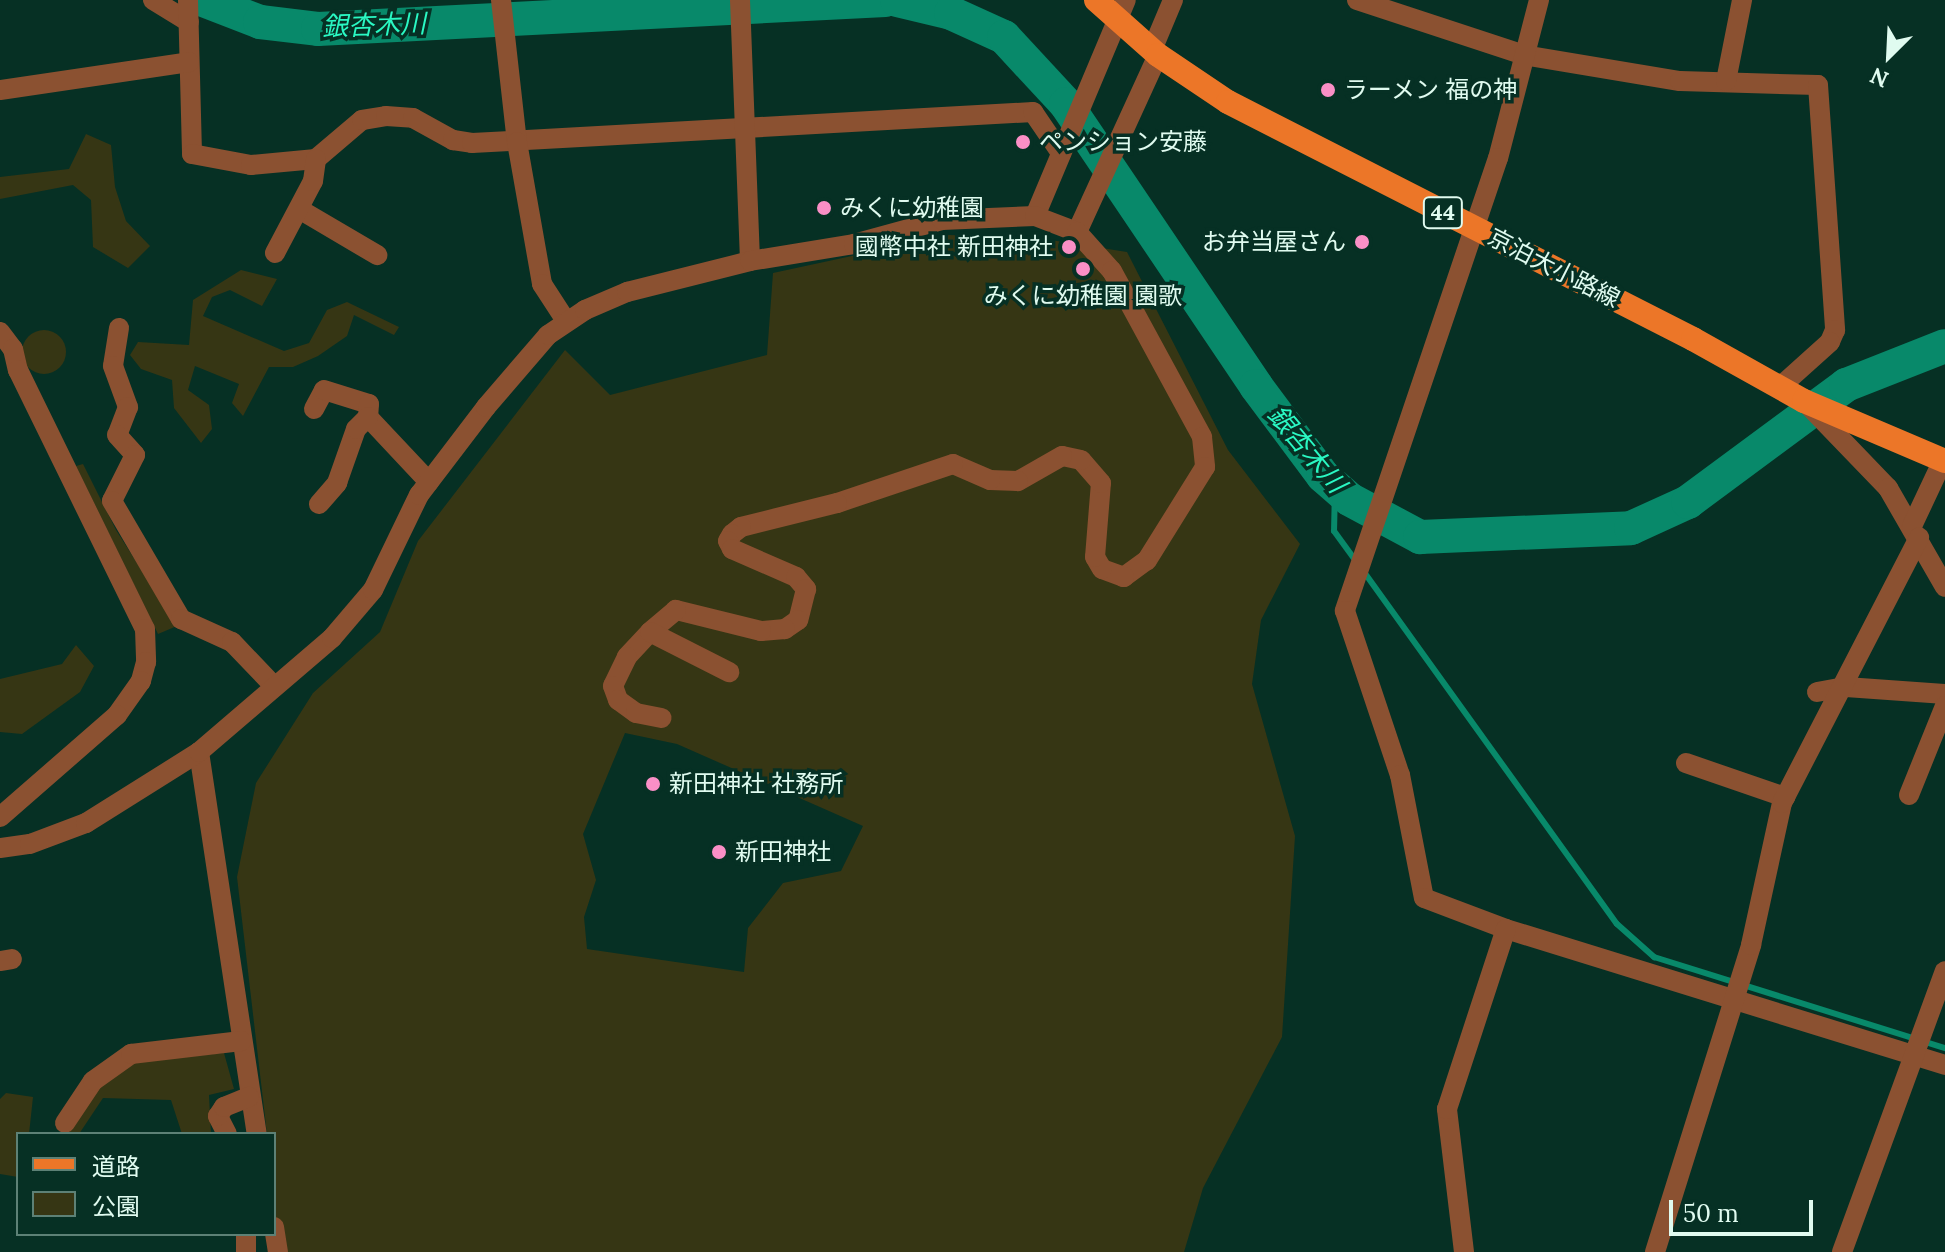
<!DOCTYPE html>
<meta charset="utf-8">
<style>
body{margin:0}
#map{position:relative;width:1945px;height:1252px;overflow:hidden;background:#063024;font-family:Lora,"Noto Sans JP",serif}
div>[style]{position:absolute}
.green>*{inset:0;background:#363614}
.round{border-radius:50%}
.stream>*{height:6px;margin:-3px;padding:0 3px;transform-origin:3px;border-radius:3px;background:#08896a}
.river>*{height:34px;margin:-17px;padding:0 17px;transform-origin:17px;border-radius:17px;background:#08896a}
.minor>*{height:20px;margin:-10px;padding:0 10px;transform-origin:10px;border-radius:10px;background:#8b5131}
.major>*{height:24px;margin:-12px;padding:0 12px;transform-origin:12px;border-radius:12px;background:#ec7628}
.dots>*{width:22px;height:22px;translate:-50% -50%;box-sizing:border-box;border:4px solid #063024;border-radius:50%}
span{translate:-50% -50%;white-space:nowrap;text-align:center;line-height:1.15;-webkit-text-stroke:7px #063024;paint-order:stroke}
.shield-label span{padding:2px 6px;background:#063024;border:2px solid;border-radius:6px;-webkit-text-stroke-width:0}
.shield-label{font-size:22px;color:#e0fbf0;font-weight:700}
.poi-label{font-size:24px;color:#e0fbf0}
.left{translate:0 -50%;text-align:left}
.right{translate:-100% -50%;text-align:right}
.street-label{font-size:24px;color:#e0fbf0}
.water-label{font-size:26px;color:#2af8c3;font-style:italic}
.legend{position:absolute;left:16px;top:1132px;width:260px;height:104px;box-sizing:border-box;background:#063024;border:2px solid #5d8176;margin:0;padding:10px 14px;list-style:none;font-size:24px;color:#e0fbf0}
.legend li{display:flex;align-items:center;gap:16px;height:40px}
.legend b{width:40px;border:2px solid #5d8176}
.north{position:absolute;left:1849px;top:16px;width:80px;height:80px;-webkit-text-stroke:6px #063024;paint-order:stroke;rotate:204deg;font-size:22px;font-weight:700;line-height:32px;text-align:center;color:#e0fbf0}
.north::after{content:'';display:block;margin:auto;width:28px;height:36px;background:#e0fbf0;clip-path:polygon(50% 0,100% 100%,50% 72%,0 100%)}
.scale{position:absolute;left:1669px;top:1200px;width:144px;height:36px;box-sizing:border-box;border:4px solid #e0fbf0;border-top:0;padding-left:10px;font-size:24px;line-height:28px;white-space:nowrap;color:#e0fbf0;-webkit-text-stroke:6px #063024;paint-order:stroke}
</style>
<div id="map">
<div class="green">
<div style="clip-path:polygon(86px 134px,111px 145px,115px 187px,126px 221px,150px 246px,128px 268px,93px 247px,91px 200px,73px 185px,0 199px,0 177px,69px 169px)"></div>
<div style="clip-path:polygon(evenodd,949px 235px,1038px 238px,1127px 252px,1228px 450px,1300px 544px,1261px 620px,1252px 684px,1295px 836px,1282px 1037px,1203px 1188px,1184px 1252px,280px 1252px,274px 1234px,274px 1134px,267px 1134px,237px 877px,256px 783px,313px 693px,380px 632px,418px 541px,565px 350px,610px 395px,767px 355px,773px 273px,949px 235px,625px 733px,677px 744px,863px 826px,841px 871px,783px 883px,748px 928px,744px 972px,587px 949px,584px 917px,596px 880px,583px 834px,625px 733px)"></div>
<div style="clip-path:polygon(241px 270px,277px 279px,262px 306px,230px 290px,212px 297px,203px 316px,284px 351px,309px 343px,327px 310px,347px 302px,399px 327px,394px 335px,354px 315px,347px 336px,318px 356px,293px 367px,269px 367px,243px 416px,232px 403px,239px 384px,195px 366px,188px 390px,209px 405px,212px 429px,201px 443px,174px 408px,172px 380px,141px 369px,130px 355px,138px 342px,189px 345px,193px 300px)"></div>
<div class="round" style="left:22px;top:330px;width:44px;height:44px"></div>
<div style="clip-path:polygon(83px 464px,116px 530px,177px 626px,158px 634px,76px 466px)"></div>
<div style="clip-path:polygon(76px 645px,94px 666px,80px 692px,22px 734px,0 732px,0 679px,62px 664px)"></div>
<div style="clip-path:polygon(224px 1053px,234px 1089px,209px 1095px,211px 1134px,182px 1134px,171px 1100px,103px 1098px,79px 1134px,63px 1134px,96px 1091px,134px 1062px)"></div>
<div style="clip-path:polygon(6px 1093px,33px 1097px,29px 1134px,18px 1134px,18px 1177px,0 1174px,0 1099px)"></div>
</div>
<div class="stream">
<div style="left:1323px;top:476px;width:17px;rotate:45deg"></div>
<div style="left:1335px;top:488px;width:43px;rotate:91.3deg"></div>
<div style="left:1334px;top:531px;width:39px;rotate:54deg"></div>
<div style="left:1364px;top:572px;width:433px;rotate:54.3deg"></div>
<div style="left:1617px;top:924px;width:50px;rotate:41.7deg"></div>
<div style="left:1654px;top:957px;width:305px;rotate:17.4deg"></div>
</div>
<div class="river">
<div style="left:203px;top:0;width:61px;rotate:21.1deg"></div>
<div style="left:260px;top:22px;width:58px;rotate:6.9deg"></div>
<div style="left:318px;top:29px;width:568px;rotate:-2.93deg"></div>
<div style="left:897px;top:0;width:56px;rotate:13.5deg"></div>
<div style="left:951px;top:13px;width:58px;rotate:24.4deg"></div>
<div style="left:1004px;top:37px;width:91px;rotate:47.2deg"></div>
<div style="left:1066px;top:104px;width:340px;rotate:56deg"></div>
<div style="left:1256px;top:386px;width:112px;rotate:53.3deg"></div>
<div style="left:1323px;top:476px;width:35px;rotate:41deg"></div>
<div style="left:1349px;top:499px;width:81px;rotate:28.2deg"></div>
<div style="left:1420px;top:537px;width:211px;rotate:-2.4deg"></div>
<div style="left:1631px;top:528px;width:63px;rotate:-24.5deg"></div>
<div style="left:1688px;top:502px;width:197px;rotate:-36.5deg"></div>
<div style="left:1846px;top:385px;width:106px;rotate:-21.5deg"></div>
</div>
<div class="minor">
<div style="left:153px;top:0;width:42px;rotate:31.4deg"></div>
<div style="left:188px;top:0;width:154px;rotate:88.5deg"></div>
<div style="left:192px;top:154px;width:60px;rotate:10.6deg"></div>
<div style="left:251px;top:165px;width:65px;rotate:-5.3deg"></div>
<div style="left:316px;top:159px;width:60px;rotate:-40.3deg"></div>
<div style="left:362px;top:120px;width:24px;rotate:-9deg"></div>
<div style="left:386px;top:116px;width:27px;rotate:4deg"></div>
<div style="left:413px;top:118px;width:46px;rotate:28.8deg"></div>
<div style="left:453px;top:140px;width:19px;rotate:9deg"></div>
<div style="left:472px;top:143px;width:562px;rotate:-3.16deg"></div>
<div style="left:1033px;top:112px;width:50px;rotate:55.7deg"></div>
<div style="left:501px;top:0;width:143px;rotate:83.6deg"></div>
<div style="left:517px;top:142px;width:144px;rotate:80deg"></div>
<div style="left:542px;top:284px;width:44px;rotate:57deg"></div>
<div style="left:740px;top:0;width:261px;rotate:87.8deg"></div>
<div style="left:1357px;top:0;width:176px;rotate:18.2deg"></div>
<div style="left:1524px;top:55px;width:158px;rotate:9.5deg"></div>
<div style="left:1680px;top:81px;width:138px;rotate:1.7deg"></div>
<div style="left:1818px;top:85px;width:246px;rotate:86deg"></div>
<div style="left:1835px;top:330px;width:13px;rotate:113deg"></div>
<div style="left:1830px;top:342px;width:67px;rotate:138deg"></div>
<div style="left:1539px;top:0;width:163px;rotate:104.5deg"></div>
<div style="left:1498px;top:158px;width:478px;rotate:108.7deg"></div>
<div style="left:1345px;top:611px;width:173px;rotate:71.5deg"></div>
<div style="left:1400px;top:775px;width:125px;rotate:79deg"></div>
<div style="left:1424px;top:898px;width:88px;rotate:20.7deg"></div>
<div style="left:1506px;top:929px;width:460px;rotate:17.2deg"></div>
<div style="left:1152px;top:50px;width:54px;rotate:-67.2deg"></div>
<div style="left:1726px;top:81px;width:83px;rotate:-78.8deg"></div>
<div style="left:0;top:90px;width:191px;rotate:-8.4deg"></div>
<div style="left:299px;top:209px;width:91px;rotate:30.5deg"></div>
<div style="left:1035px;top:216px;width:234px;rotate:-67.2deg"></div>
<div style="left:1077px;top:232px;width:195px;rotate:-65.4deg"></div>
<div style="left:275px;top:253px;width:81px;rotate:-62.2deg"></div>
<div style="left:313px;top:181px;width:22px;rotate:-82deg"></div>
<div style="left:119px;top:328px;width:38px;rotate:99deg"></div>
<div style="left:113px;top:366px;width:44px;rotate:69.9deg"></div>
<div style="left:128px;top:407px;width:30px;rotate:111deg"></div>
<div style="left:117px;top:435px;width:27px;rotate:48deg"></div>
<div style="left:135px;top:455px;width:51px;rotate:116.6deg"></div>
<div style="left:112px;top:501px;width:137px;rotate:59.7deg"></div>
<div style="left:181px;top:619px;width:56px;rotate:24.3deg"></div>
<div style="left:232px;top:642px;width:61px;rotate:46.3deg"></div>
<div style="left:0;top:332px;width:21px;rotate:53deg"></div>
<div style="left:13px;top:349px;width:22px;rotate:77deg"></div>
<div style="left:18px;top:370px;width:288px;rotate:63.9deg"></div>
<div style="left:145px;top:629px;width:33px;rotate:88deg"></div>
<div style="left:146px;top:662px;width:20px;rotate:105deg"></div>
<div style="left:141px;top:681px;width:42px;rotate:125.2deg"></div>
<div style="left:117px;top:715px;width:155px;rotate:138.9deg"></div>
<div style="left:1809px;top:406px;width:114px;rotate:46.1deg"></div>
<div style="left:1888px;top:488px;width:114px;rotate:60.1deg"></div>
<div style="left:314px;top:409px;width:21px;rotate:-62deg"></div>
<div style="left:324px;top:390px;width:47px;rotate:17.3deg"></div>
<div style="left:369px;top:404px;width:13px;rotate:94deg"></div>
<div style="left:368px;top:417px;width:89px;rotate:46.8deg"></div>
<div style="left:319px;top:504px;width:28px;rotate:-49deg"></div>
<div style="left:337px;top:483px;width:57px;rotate:-70.6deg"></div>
<div style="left:356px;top:429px;width:17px;rotate:-45deg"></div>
<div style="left:1912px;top:526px;width:73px;rotate:-64.8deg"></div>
<div style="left:650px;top:632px;width:34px;rotate:133deg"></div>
<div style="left:627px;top:657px;width:32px;rotate:116deg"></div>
<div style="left:613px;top:686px;width:15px;rotate:70deg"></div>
<div style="left:618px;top:700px;width:22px;rotate:36deg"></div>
<div style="left:636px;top:713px;width:26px;rotate:11deg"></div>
<div style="left:1817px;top:692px;width:29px;rotate:-10deg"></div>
<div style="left:1846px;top:687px;width:99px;rotate:4deg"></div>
<div style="left:199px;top:752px;width:386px;rotate:81.4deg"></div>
<div style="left:1686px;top:763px;width:105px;rotate:19deg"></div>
<div style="left:1909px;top:795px;width:96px;rotate:-68deg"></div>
<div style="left:0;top:848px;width:30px;rotate:-8deg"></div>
<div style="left:30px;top:844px;width:60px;rotate:-20.6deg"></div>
<div style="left:86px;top:823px;width:133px;rotate:-32.1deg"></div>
<div style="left:199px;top:752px;width:175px;rotate:-40.6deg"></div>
<div style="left:332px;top:638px;width:63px;rotate:-49.5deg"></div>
<div style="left:373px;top:590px;width:106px;rotate:-64.2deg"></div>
<div style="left:419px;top:495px;width:111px;rotate:-52.7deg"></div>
<div style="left:486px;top:407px;width:95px;rotate:-49.3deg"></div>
<div style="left:548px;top:335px;width:45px;rotate:-34deg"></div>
<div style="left:585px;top:310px;width:46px;rotate:-23.2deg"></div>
<div style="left:627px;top:292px;width:127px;rotate:-14.1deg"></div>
<div style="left:750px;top:261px;width:105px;rotate:-9.3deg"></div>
<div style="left:854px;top:244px;width:91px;rotate:-15.3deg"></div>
<div style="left:942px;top:220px;width:93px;rotate:-2.5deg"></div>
<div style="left:1035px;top:216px;width:45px;rotate:20.9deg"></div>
<div style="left:1077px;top:232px;width:52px;rotate:48.1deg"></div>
<div style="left:1112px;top:271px;width:189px;rotate:61.5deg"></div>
<div style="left:1202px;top:437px;width:30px;rotate:84deg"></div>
<div style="left:1205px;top:467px;width:110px;rotate:121.9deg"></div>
<div style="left:1147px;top:560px;width:29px;rotate:144deg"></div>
<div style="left:1124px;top:577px;width:23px;rotate:-160deg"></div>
<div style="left:1102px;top:569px;width:14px;rotate:-120deg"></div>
<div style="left:1095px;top:557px;width:74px;rotate:-85.4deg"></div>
<div style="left:1101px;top:483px;width:30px;rotate:-131deg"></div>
<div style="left:1081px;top:460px;width:19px;rotate:-168deg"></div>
<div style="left:1062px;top:456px;width:51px;rotate:150.4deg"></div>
<div style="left:1018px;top:481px;width:28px;rotate:-178deg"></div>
<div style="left:990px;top:480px;width:40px;rotate:-156.6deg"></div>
<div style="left:953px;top:464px;width:122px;rotate:161.4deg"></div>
<div style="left:837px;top:503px;width:99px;rotate:166deg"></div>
<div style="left:741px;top:527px;width:11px;rotate:142deg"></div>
<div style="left:732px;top:534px;width:8px;rotate:120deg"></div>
<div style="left:728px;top:541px;width:9px;rotate:63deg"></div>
<div style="left:732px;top:549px;width:70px;rotate:23.6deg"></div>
<div style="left:796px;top:577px;width:16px;rotate:50deg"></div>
<div style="left:806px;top:589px;width:32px;rotate:104deg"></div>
<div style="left:798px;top:620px;width:16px;rotate:145deg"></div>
<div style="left:785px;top:629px;width:24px;rotate:175deg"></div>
<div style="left:761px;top:631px;width:88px;rotate:-166.1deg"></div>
<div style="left:676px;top:610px;width:34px;rotate:140deg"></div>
<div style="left:650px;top:632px;width:89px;rotate:26.9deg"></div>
<div style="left:0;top:961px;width:12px;rotate:-9deg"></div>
<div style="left:65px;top:1123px;width:50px;rotate:-56.3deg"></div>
<div style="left:93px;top:1081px;width:47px;rotate:-35.4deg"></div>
<div style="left:131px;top:1054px;width:111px;rotate:-6.7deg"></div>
<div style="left:227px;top:1134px;width:20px;rotate:-117deg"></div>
<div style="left:218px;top:1116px;width:11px;rotate:-56deg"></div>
<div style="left:224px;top:1107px;width:27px;rotate:-22deg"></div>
<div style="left:274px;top:1227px;width:25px;rotate:81deg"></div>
<div style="left:246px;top:1234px;width:18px;rotate:90deg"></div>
<div style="left:1464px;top:1252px;width:144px;rotate:-96.8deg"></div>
<div style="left:1447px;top:1109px;width:189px;rotate:-71.9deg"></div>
<div style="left:1655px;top:1252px;width:322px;rotate:-72.6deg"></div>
<div style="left:1751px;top:945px;width:145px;rotate:-77.7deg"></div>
<div style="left:1782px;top:803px;width:299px;rotate:-62.7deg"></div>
<div style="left:1842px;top:1252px;width:299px;rotate:-69.9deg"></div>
</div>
<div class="major">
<div style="left:1096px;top:0;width:83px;rotate:41.6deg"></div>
<div style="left:1158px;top:55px;width:84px;rotate:33.9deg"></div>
<div style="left:1228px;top:102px;width:522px;rotate:27.01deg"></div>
<div style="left:1693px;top:339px;width:127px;rotate:29.2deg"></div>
<div style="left:1804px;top:401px;width:153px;rotate:23.1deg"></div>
</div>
<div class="dots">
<div style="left:1328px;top:90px;background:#fa8fc6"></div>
<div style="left:1023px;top:142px;background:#fa8fc6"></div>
<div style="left:824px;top:208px;background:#fa8fc6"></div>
<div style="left:1362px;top:242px;background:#fa8fc6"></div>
<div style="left:1069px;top:247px;background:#fa8fc6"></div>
<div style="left:1083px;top:269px;background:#fa8fc6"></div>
<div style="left:653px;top:784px;background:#fa8fc6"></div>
<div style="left:719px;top:852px;background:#fa8fc6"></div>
</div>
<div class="shield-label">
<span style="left:1443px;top:213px">44</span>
</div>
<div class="poi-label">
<span class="left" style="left:1344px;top:90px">ラーメン 福の神</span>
<span class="left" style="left:1039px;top:142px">ペンション安藤</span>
<span class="left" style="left:840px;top:208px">みくに幼稚園</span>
<span class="right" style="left:1346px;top:242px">お弁当屋さん</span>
<span class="right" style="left:1053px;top:247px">國幣中社 新田神社</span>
<span style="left:1083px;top:296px">みくに幼稚園 園歌</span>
<span class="left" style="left:669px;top:784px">新田神社 社務所</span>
<span class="left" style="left:735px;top:852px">新田神社</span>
</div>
<div class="street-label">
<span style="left:1554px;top:268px;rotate:27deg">京泊大小路線</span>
</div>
<div class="water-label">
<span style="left:374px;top:25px;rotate:-2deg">銀杏木川</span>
<span style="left:1307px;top:449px;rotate:50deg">銀杏木川</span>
</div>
<ul class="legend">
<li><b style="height:10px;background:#ec7628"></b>道路</li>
<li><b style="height:22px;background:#363614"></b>公園</li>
</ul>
<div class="north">N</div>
<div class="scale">50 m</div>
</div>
